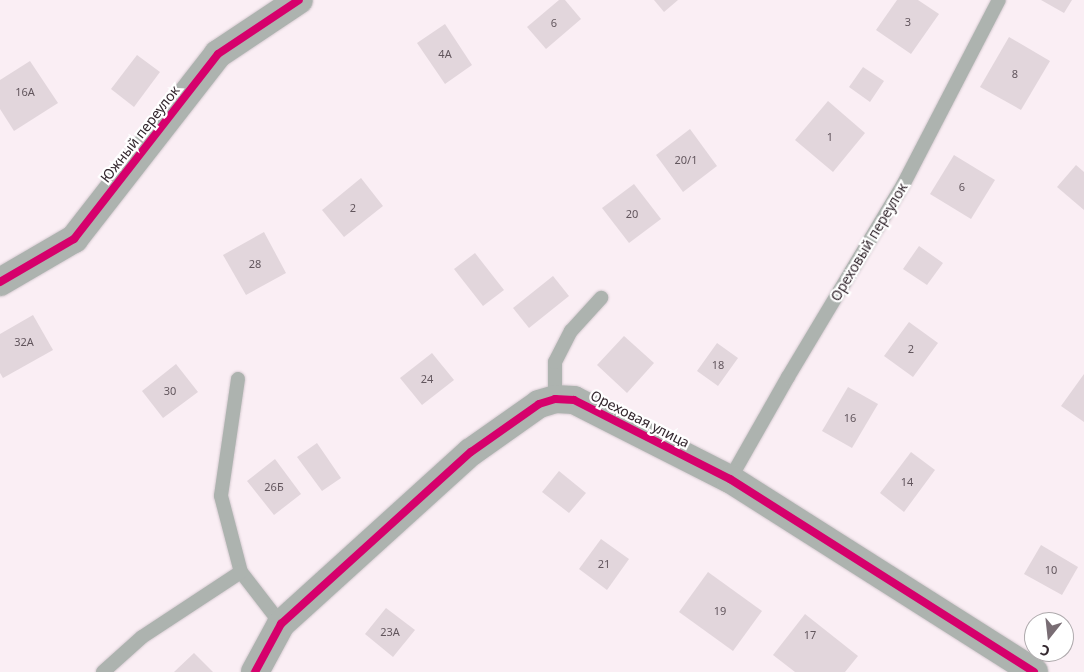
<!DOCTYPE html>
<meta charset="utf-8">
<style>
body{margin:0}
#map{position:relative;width:1084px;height:672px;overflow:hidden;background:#faeef4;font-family:"Noto Sans",sans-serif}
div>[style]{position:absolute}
.building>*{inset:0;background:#e2d6dc}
.roads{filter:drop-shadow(0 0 1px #d6cbd1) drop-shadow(0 0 1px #d6cbd1)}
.lane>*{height:14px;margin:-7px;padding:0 7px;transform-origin:7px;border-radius:7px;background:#adb3af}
.street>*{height:28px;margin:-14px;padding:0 14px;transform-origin:14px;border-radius:14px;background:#adb3af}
.cycleway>*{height:8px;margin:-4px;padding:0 4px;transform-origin:4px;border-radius:4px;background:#d6006c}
span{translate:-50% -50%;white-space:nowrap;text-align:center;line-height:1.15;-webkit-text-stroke:4.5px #fff;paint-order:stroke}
.number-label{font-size:11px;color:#62565d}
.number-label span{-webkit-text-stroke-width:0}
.street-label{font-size:14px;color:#34282f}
.north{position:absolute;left:1024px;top:612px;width:50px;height:50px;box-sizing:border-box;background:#fff;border:1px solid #aea9ac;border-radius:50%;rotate:196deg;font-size:14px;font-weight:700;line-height:20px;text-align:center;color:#34282f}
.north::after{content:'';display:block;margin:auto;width:18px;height:22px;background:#796d74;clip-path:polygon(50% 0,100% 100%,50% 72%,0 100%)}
</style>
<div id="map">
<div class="building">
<div style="clip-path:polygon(559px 0,565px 0,581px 19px,546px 49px,527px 27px)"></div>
<div style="clip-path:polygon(654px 0,678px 0,664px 12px)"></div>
<div style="clip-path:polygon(897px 0,918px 0,939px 14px,911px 54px,876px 30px)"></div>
<div style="clip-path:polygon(1041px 0,1072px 0,1064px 13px)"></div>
<div style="clip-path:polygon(445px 24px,472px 65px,445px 84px,417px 43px)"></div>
<div style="clip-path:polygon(1009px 37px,1050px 61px,1021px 110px,980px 87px)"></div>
<div style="clip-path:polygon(137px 55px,160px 72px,134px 107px,111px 89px)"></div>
<div style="clip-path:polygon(30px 61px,58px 103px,14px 131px,0 109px,0 80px)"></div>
<div style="clip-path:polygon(863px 67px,884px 81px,870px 102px,849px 87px)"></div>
<div style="clip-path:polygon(828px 101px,865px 133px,833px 172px,795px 140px)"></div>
<div style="clip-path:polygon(690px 129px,717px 166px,683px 192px,656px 155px)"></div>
<div style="clip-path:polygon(954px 155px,995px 180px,971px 219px,930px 194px)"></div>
<div style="clip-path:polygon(1076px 165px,1084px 172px,1084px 210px,1057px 187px)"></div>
<div style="clip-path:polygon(361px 178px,383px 206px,344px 237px,322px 210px)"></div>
<div style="clip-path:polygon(634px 184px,661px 219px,629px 243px,602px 208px)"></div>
<div style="clip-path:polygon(264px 232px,286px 273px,246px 295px,223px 255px)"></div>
<div style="clip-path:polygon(919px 246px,943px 263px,927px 285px,903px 269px)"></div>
<div style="clip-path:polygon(475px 253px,504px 290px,483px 306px,454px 269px)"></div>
<div style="clip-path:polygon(553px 276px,569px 296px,529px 328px,513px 308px)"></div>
<div style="clip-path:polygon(33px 315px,53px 350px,3px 378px,0 373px,0 334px)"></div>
<div style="clip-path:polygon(909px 322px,938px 343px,913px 377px,884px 356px)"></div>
<div style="clip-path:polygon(624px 336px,654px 363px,627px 393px,597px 365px)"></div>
<div style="clip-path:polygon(717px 343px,738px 358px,718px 386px,697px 371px)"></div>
<div style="clip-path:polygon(432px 353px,454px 380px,422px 405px,400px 378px)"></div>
<div style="clip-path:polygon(176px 364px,198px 392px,163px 418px,142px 391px)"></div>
<div style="clip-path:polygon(1084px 374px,1084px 422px,1061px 406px)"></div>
<div style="clip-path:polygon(848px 387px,878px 404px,852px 448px,822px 431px)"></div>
<div style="clip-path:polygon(317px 443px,341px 478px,322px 491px,297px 457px)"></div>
<div style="clip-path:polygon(911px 452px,935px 470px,904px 512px,880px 493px)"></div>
<div style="clip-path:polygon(275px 459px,301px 494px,274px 515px,247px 481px)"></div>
<div style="clip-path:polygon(559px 471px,586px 493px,569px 513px,542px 492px)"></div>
<div style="clip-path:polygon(601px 539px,629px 559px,607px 590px,579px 569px)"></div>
<div style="clip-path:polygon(1041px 545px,1078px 567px,1062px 595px,1024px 574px)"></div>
<div style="clip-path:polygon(708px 572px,762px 611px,733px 651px,679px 612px)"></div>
<div style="clip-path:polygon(386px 608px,415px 630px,393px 657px,365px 634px)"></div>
<div style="clip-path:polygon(805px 614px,858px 656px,845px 672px,795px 672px,773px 655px)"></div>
<div style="clip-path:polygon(194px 653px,213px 672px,174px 672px)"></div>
</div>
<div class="roads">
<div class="lane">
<div style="left:238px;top:379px;width:118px;rotate:98.3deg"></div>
<div style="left:221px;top:496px;width:79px;rotate:75.3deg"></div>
<div style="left:241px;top:572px;width:66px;rotate:52.4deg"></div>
<div style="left:555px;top:399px;width:37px;rotate:-90deg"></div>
<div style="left:555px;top:362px;width:35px;rotate:-63deg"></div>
<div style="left:571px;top:331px;width:45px;rotate:-47.7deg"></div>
<div style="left:730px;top:479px;width:117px;rotate:-60.4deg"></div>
<div style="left:788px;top:377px;width:224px;rotate:-59.1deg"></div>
<div style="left:903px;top:185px;width:208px;rotate:-62.6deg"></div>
<div style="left:103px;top:672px;width:52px;rotate:-41.9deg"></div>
<div style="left:142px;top:637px;width:118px;rotate:-33.3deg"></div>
</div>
<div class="street">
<div style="left:0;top:282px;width:86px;rotate:-30.2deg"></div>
<div style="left:74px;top:239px;width:234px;rotate:-52.1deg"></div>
<div style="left:218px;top:54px;width:97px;rotate:-33.7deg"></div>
<div style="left:255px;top:672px;width:55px;rotate:-61.6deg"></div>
<div style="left:281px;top:624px;width:256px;rotate:-42.2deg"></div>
<div style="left:471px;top:452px;width:83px;rotate:-35.2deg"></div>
<div style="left:539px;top:404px;width:17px;rotate:-17deg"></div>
<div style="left:555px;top:399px;width:19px;rotate:3deg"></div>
<div style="left:574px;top:400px;width:175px;rotate:26.9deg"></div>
<div style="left:730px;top:479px;width:360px;rotate:32.4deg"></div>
</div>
</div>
<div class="cycleway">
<div style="left:0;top:282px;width:86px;rotate:-30.2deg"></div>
<div style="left:74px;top:239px;width:234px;rotate:-52.1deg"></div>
<div style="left:218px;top:54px;width:97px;rotate:-33.7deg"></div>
<div style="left:255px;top:672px;width:55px;rotate:-61.6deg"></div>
<div style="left:281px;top:624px;width:256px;rotate:-42.2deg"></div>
<div style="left:471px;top:452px;width:83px;rotate:-35.2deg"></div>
<div style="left:539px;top:404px;width:17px;rotate:-17deg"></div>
<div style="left:555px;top:399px;width:19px;rotate:3deg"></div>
<div style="left:574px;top:400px;width:175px;rotate:26.9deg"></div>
<div style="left:730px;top:479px;width:360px;rotate:32.4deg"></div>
</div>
<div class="number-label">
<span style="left:908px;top:22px">3</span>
<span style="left:554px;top:23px">6</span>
<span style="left:445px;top:54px">4А</span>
<span style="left:1015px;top:74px">8</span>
<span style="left:25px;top:92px">16А</span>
<span style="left:830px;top:137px">1</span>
<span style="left:686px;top:160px">20/1</span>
<span style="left:962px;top:187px">6</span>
<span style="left:353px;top:208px">2</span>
<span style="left:632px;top:214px">20</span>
<span style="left:255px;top:264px">28</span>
<span style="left:24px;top:342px">32А</span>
<span style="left:911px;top:349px">2</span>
<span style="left:718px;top:365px">18</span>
<span style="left:427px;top:379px">24</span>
<span style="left:170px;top:391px">30</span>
<span style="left:850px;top:418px">16</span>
<span style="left:907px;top:482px">14</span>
<span style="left:274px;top:487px">26Б</span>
<span style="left:604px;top:564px">21</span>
<span style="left:1051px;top:570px">10</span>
<span style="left:720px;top:611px">19</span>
<span style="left:390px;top:632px">23А</span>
<span style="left:810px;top:635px">17</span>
</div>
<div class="street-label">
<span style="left:140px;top:134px;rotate:-52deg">Южный переулок</span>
<span style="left:869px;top:242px;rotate:-59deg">Ореховый переулок</span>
<span style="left:640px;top:419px;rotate:27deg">Ореховая улица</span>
</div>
<div class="north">С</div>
</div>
